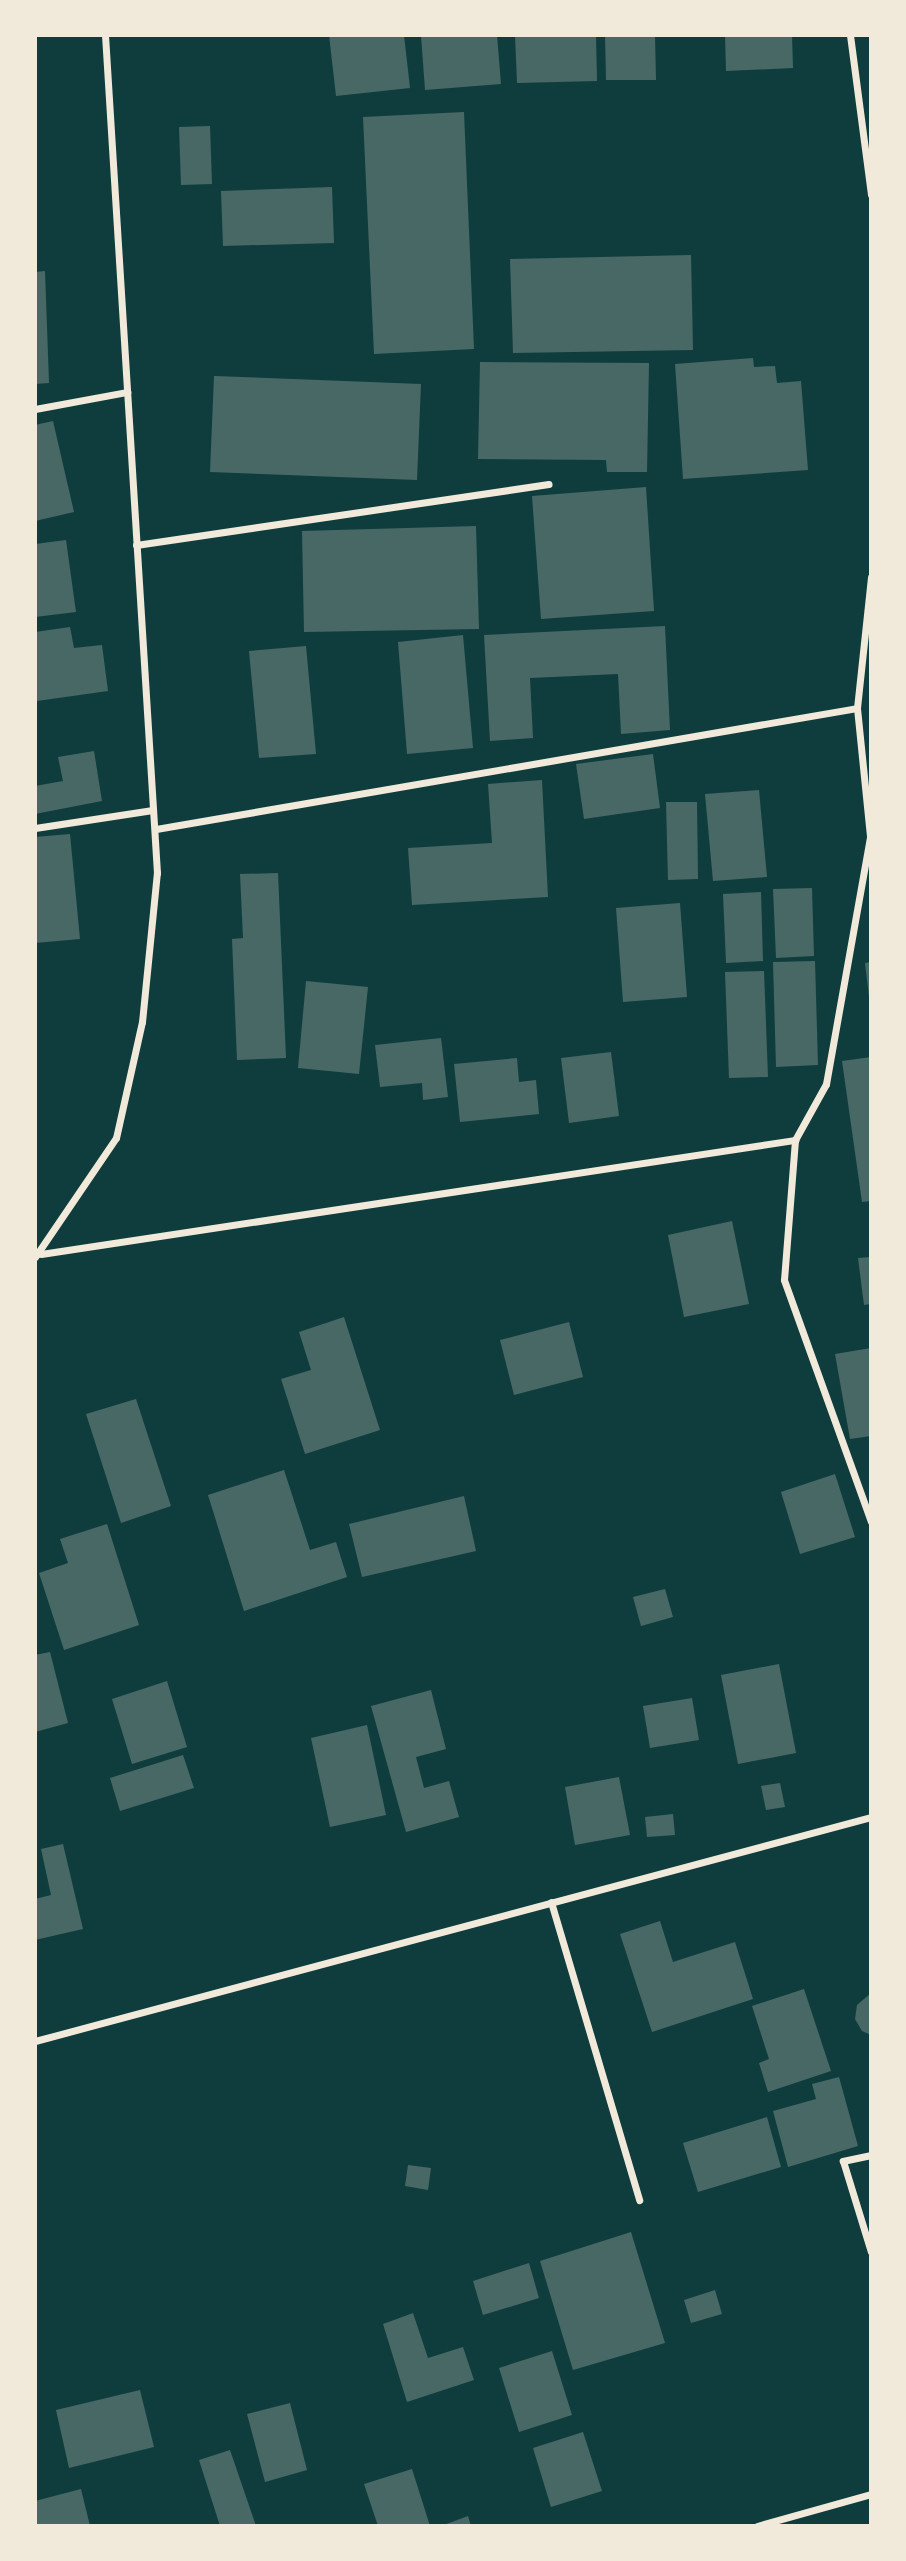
<!DOCTYPE html>
<style>
body{margin:0}
#map{position:relative;width:906px;height:2561px;overflow:hidden;background:#0f3d3e;font-family:Helvetica,sans-serif}
div>[style]{position:absolute}
.building>*{inset:0;background:#486865}
.minor>*{height:7px;margin:-3.5px;padding:0 3.5px;transform-origin:3.5px;border-radius:3.5px;background:#f1e9da}
span{translate:-50% -50%;white-space:nowrap;text-align:center;line-height:1.15;-webkit-text-stroke:7px #f1e9da;paint-order:stroke}
.frame{position:absolute;inset:0;border:37px solid #f1e9da;pointer-events:none}
</style>
<div id="map">
<div class="building">
<div style="clip-path:polygon(329px 35px,404px 35px,410px 88px,336px 96px)"></div>
<div style="clip-path:polygon(421px 35px,497px 35px,501px 84px,425px 90px)"></div>
<div style="clip-path:polygon(515px 35px,596px 35px,597px 81px,517px 83px)"></div>
<div style="clip-path:polygon(605px 35px,655px 35px,656px 80px,606px 80px)"></div>
<div style="clip-path:polygon(725px 35px,792px 35px,793px 68px,726px 71px)"></div>
<div style="clip-path:polygon(464px 112px,474px 349px,374px 354px,363px 117px)"></div>
<div style="clip-path:polygon(210px 126px,212px 184px,181px 185px,179px 127px)"></div>
<div style="clip-path:polygon(332px 187px,334px 243px,223px 246px,221px 191px)"></div>
<div style="clip-path:polygon(691px 255px,693px 350px,513px 353px,510px 259px)"></div>
<div style="clip-path:polygon(45px 271px,49px 383px,35px 384px,35px 272px)"></div>
<div style="clip-path:polygon(753px 358px,754px 367px,775px 366px,777px 383px,801px 381px,808px 470px,683px 479px,675px 364px)"></div>
<div style="clip-path:polygon(480px 362px,649px 363px,647px 472px,607px 472px,606px 460px,478px 459px)"></div>
<div style="clip-path:polygon(214px 376px,421px 384px,417px 480px,210px 472px)"></div>
<div style="clip-path:polygon(53px 421px,74px 512px,35px 521px,35px 425px)"></div>
<div style="clip-path:polygon(646px 487px,654px 611px,541px 619px,532px 496px)"></div>
<div style="clip-path:polygon(476px 526px,479px 629px,304px 632px,302px 531px)"></div>
<div style="clip-path:polygon(66px 540px,76px 612px,35px 617px,35px 544px)"></div>
<div style="clip-path:polygon(665px 626px,670px 730px,621px 734px,618px 674px,530px 678px,533px 738px,490px 741px,484px 635px)"></div>
<div style="clip-path:polygon(70px 627px,74px 648px,102px 645px,108px 691px,37px 701px,35px 632px)"></div>
<div style="clip-path:polygon(463px 635px,473px 748px,407px 754px,398px 642px)"></div>
<div style="clip-path:polygon(306px 646px,316px 754px,259px 758px,249px 651px)"></div>
<div style="clip-path:polygon(94px 751px,102px 801px,35px 814px,35px 786px,63px 781px,58px 757px)"></div>
<div style="clip-path:polygon(653px 754px,660px 808px,584px 819px,576px 764px)"></div>
<div style="clip-path:polygon(542px 780px,548px 897px,412px 905px,408px 848px,492px 843px,488px 784px)"></div>
<div style="clip-path:polygon(759px 790px,767px 877px,713px 881px,705px 794px)"></div>
<div style="clip-path:polygon(666px 802px,697px 802px,698px 879px,668px 880px)"></div>
<div style="clip-path:polygon(70px 834px,80px 939px,35px 943px,35px 837px)"></div>
<div style="clip-path:polygon(278px 873px,286px 1058px,237px 1060px,232px 939px,243px 938px,240px 874px)"></div>
<div style="clip-path:polygon(812px 888px,814px 956px,776px 958px,773px 889px)"></div>
<div style="clip-path:polygon(761px 892px,763px 961px,726px 963px,723px 894px)"></div>
<div style="clip-path:polygon(680px 903px,687px 997px,623px 1002px,616px 908px)"></div>
<div style="clip-path:polygon(815px 961px,818px 1065px,776px 1067px,773px 962px)"></div>
<div style="clip-path:polygon(871px 962px,871px 996px,869px 997px,865px 963px)"></div>
<div style="clip-path:polygon(764px 971px,768px 1077px,729px 1078px,725px 972px)"></div>
<div style="clip-path:polygon(306px 981px,368px 987px,359px 1074px,298px 1068px)"></div>
<div style="clip-path:polygon(441px 1038px,448px 1097px,423px 1100px,422px 1083px,380px 1087px,375px 1045px)"></div>
<div style="clip-path:polygon(611px 1052px,619px 1116px,569px 1123px,561px 1058px)"></div>
<div style="clip-path:polygon(871px 1057px,871px 1201px,862px 1202px,842px 1061px)"></div>
<div style="clip-path:polygon(517px 1058px,519px 1082px,536px 1080px,539px 1114px,460px 1122px,454px 1064px)"></div>
<div style="clip-path:polygon(732px 1221px,749px 1304px,684px 1317px,668px 1235px)"></div>
<div style="clip-path:polygon(871px 1257px,871px 1304px,864px 1305px,858px 1258px)"></div>
<div style="clip-path:polygon(344px 1317px,380px 1430px,305px 1454px,281px 1379px,311px 1370px,299px 1332px)"></div>
<div style="clip-path:polygon(569px 1322px,583px 1377px,514px 1395px,500px 1340px)"></div>
<div style="clip-path:polygon(871px 1348px,871px 1436px,850px 1439px,835px 1354px)"></div>
<div style="clip-path:polygon(136px 1399px,171px 1506px,121px 1523px,86px 1414px)"></div>
<div style="clip-path:polygon(284px 1470px,310px 1550px,336px 1542px,347px 1577px,244px 1611px,208px 1495px)"></div>
<div style="clip-path:polygon(835px 1474px,855px 1537px,800px 1554px,781px 1492px)"></div>
<div style="clip-path:polygon(464px 1496px,476px 1551px,362px 1577px,349px 1524px)"></div>
<div style="clip-path:polygon(107px 1524px,139px 1625px,64px 1650px,39px 1573px,68px 1563px,60px 1539px)"></div>
<div style="clip-path:polygon(665px 1589px,673px 1617px,641px 1626px,633px 1597px)"></div>
<div style="clip-path:polygon(50px 1652px,68px 1723px,35px 1732px,35px 1655px)"></div>
<div style="clip-path:polygon(779px 1664px,796px 1753px,738px 1764px,721px 1675px)"></div>
<div style="clip-path:polygon(167px 1681px,187px 1747px,132px 1764px,112px 1699px)"></div>
<div style="clip-path:polygon(431px 1690px,446px 1749px,416px 1757px,424px 1788px,449px 1781px,459px 1817px,406px 1832px,371px 1706px)"></div>
<div style="clip-path:polygon(692px 1698px,699px 1740px,650px 1748px,643px 1706px)"></div>
<div style="clip-path:polygon(367px 1725px,386px 1815px,330px 1827px,311px 1738px)"></div>
<div style="clip-path:polygon(183px 1755px,194px 1788px,120px 1811px,110px 1778px)"></div>
<div style="clip-path:polygon(619px 1777px,630px 1835px,575px 1845px,565px 1787px)"></div>
<div style="clip-path:polygon(780px 1783px,785px 1807px,766px 1810px,761px 1786px)"></div>
<div style="clip-path:polygon(673px 1814px,675px 1835px,647px 1837px,645px 1817px)"></div>
<div style="clip-path:polygon(63px 1844px,83px 1929px,35px 1940px,35px 1899px,51px 1895px,41px 1849px)"></div>
<div style="clip-path:polygon(660px 1921px,673px 1962px,735px 1942px,753px 1999px,652px 2032px,620px 1934px)"></div>
<div style="clip-path:polygon(804px 1989px,831px 2071px,768px 2092px,759px 2063px,769px 2059px,752px 2006px)"></div>
<div style="clip-path:polygon(871px 1993px,871px 2035px,862px 2031px,855px 2019px,857px 2005px)"></div>
<div style="clip-path:polygon(839px 2077px,858px 2146px,788px 2167px,773px 2111px,816px 2099px,812px 2084px)"></div>
<div style="clip-path:polygon(767px 2117px,781px 2167px,698px 2192px,683px 2143px)"></div>
<div style="clip-path:polygon(408px 2165px,431px 2168px,428px 2190px,405px 2186px)"></div>
<div style="clip-path:polygon(631px 2232px,665px 2343px,573px 2370px,540px 2261px)"></div>
<div style="clip-path:polygon(529px 2263px,539px 2298px,483px 2315px,473px 2281px)"></div>
<div style="clip-path:polygon(715px 2290px,722px 2314px,691px 2323px,684px 2300px)"></div>
<div style="clip-path:polygon(413px 2313px,428px 2358px,463px 2347px,474px 2380px,407px 2402px,383px 2324px)"></div>
<div style="clip-path:polygon(552px 2351px,572px 2415px,519px 2432px,499px 2368px)"></div>
<div style="clip-path:polygon(140px 2390px,154px 2447px,69px 2468px,56px 2410px)"></div>
<div style="clip-path:polygon(290px 2403px,307px 2470px,265px 2482px,247px 2414px)"></div>
<div style="clip-path:polygon(583px 2432px,602px 2491px,551px 2507px,533px 2448px)"></div>
<div style="clip-path:polygon(230px 2450px,256px 2526px,220px 2526px,199px 2460px)"></div>
<div style="clip-path:polygon(412px 2469px,430px 2526px,378px 2526px,364px 2484px)"></div>
<div style="clip-path:polygon(81px 2489px,90px 2526px,35px 2526px,35px 2501px)"></div>
<div style="clip-path:polygon(468px 2516px,471px 2526px,441px 2526px)"></div>
</div>
<div class="minor">
<div style="left:850px;top:35px;width:161px;rotate:82.5deg"></div>
<div style="left:35px;top:409px;width:94px;rotate:-10.5deg"></div>
<div style="left:136px;top:545px;width:417px;rotate:-8.4deg"></div>
<div style="left:871px;top:577px;width:132px;rotate:96.1deg"></div>
<div style="left:857px;top:708px;width:130px;rotate:84.2deg"></div>
<div style="left:870px;top:837px;width:251px;rotate:100.1deg"></div>
<div style="left:826px;top:1084px;width:64px;rotate:119deg"></div>
<div style="left:795px;top:1140px;width:140px;rotate:94.5deg"></div>
<div style="left:784px;top:1280px;width:257px;rotate:70.2deg"></div>
<div style="left:35px;top:828px;width:119px;rotate:-8.7deg"></div>
<div style="left:156px;top:829px;width:711px;rotate:-9.79deg"></div>
<div style="left:41px;top:1254px;width:763px;rotate:-8.6deg"></div>
<div style="left:35px;top:1257px;width:144px;rotate:-55.8deg"></div>
<div style="left:116px;top:1138px;width:119px;rotate:-77.4deg"></div>
<div style="left:142px;top:1022px;width:150px;rotate:-84.3deg"></div>
<div style="left:157px;top:873px;width:840px;rotate:-93.55deg"></div>
<div style="left:551px;top:1902px;width:311px;rotate:73.5deg"></div>
<div style="left:35px;top:2041px;width:865px;rotate:-15deg"></div>
<div style="left:871px;top:2155px;width:29px;rotate:168deg"></div>
<div style="left:843px;top:2161px;width:95px;rotate:72.9deg"></div>
<div style="left:757px;top:2526px;width:118px;rotate:-15.7deg"></div>
</div>
<div class="frame"></div>
</div>
